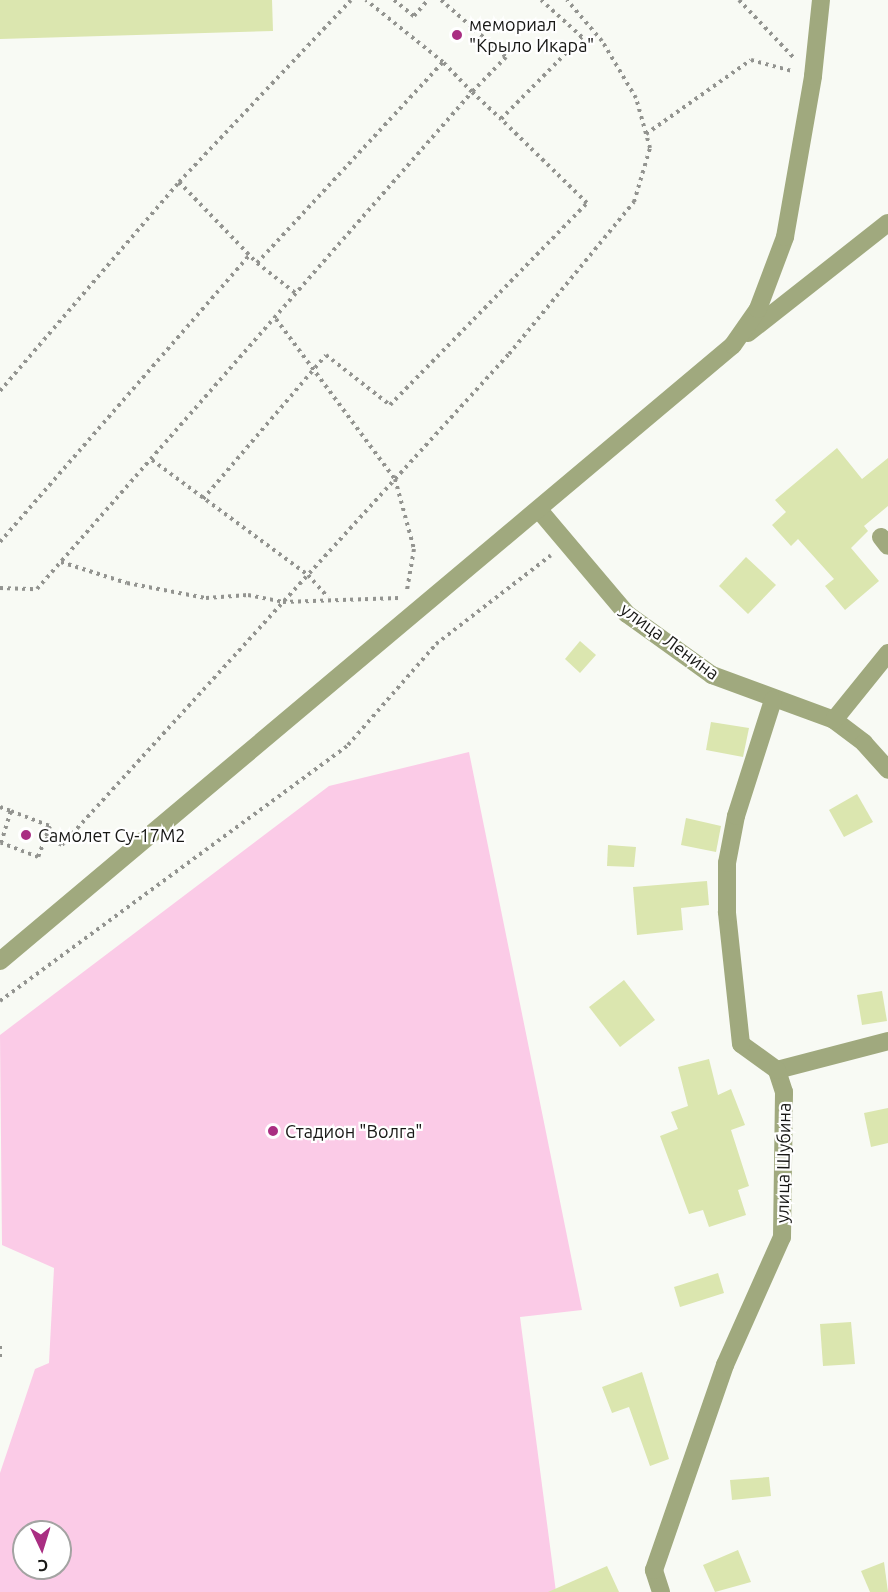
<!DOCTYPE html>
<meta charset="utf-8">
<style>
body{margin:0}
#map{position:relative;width:888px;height:1592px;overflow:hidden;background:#f8faf4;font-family:Ubuntu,sans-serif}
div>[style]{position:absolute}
.green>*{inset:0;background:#fbcbe7}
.building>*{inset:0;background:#dbe6af}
.path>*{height:4px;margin-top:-2px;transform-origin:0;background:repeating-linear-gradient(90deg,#939490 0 3px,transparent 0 7.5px)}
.minor>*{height:18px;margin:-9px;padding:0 9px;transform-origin:9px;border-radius:9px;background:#a0a97e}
.dots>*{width:16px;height:16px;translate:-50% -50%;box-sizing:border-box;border:3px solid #fff;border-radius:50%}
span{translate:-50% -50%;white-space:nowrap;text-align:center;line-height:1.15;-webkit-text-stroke:4.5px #fff;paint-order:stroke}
.poi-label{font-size:18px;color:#181816}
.left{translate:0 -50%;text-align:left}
.street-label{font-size:18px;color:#181816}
.north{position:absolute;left:12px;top:1520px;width:60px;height:60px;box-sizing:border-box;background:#fff;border:2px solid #a3a3a2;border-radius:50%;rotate:176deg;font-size:16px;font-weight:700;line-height:24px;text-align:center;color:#181816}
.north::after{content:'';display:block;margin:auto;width:21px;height:27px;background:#a92e82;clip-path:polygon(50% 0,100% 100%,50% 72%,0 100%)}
</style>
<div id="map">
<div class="green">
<div style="clip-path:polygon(evenodd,469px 752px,582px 1310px,520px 1317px,556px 1592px,0 1592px,0 1473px,35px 1369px,49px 1363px,54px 1268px,2px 1245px,0 1035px,329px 786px,469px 752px,24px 1532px,60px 1532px,60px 1568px,24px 1568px,24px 1532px)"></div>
</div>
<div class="building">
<div style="clip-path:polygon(0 0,272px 0,273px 31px,0 39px)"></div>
<div style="clip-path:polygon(837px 448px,862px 479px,888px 458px,888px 506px,864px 526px,868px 531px,851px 548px,879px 581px,845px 610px,825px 586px,834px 579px,798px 539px,791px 546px,772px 525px,786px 512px,775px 500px)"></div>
<div style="clip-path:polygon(746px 557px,776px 585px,748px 614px,719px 586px)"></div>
<div style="clip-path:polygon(580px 641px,596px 655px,580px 673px,565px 659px)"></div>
<div style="clip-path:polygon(711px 722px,749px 728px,743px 757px,706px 750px)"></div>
<div style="clip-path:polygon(857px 794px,873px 822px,844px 837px,829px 810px)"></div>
<div style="clip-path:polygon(686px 818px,721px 826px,716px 852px,681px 845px)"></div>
<div style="clip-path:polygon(608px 845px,636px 847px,634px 867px,607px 866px)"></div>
<div style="clip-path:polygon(707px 881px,709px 905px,681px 908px,683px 930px,637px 935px,633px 887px)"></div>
<div style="clip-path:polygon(624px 980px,655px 1020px,620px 1047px,589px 1007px)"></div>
<div style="clip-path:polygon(882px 991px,887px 1021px,862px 1025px,857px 995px)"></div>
<div style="clip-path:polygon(709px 1059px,718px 1095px,731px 1089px,745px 1125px,731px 1130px,749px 1186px,738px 1190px,746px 1215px,709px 1227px,703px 1210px,689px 1214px,660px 1136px,678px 1129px,671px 1112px,688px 1106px,678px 1067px)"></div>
<div style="clip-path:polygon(888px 1108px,888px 1143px,871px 1147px,864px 1113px)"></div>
<div style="clip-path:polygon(718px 1273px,724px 1293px,680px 1307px,674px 1287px)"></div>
<div style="clip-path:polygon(851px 1322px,855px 1364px,823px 1366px,820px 1324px)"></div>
<div style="clip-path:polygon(642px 1372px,669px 1459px,650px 1466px,629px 1407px,612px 1413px,602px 1387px)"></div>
<div style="clip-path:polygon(769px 1477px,771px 1496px,732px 1500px,730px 1480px)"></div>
<div style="clip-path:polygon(738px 1550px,751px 1582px,715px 1592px,703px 1565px)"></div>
<div style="clip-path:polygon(884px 1562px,888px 1592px,870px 1592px,861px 1571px)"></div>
<div style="clip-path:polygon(607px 1566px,619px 1592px,548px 1592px)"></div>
</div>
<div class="path">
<div style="left:394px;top:0;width:26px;rotate:39deg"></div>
<div style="left:414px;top:16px;width:21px;rotate:-49deg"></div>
<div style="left:441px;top:0;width:86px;rotate:41.2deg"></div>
<div style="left:506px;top:57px;width:49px;rotate:134.2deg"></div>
<div style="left:472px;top:92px;width:42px;rotate:-134deg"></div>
<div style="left:739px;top:0;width:80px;rotate:46.5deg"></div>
<div style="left:646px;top:134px;width:128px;rotate:-35.2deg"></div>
<div style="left:751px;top:60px;width:42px;rotate:15deg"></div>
<div style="left:179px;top:182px;width:112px;rotate:46.1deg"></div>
<div style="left:257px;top:263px;width:274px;rotate:-47.2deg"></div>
<div style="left:443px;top:62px;width:99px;rotate:-141.2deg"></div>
<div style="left:257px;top:263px;width:52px;rotate:38deg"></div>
<div style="left:276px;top:319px;width:199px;rotate:53.4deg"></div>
<div style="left:395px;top:479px;width:73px;rotate:74.8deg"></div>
<div style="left:414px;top:549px;width:42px;rotate:99.7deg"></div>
<div style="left:0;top:391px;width:275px;rotate:-49.4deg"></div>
<div style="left:179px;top:182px;width:250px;rotate:-46.6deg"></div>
<div style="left:152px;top:460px;width:194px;rotate:36.4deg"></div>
<div style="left:308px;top:575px;width:30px;rotate:48deg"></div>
<div style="left:203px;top:499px;width:189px;rotate:-49.5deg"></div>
<div style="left:326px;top:355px;width:81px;rotate:38deg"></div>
<div style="left:390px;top:405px;width:282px;rotate:-45.7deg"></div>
<div style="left:587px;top:203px;width:120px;rotate:-135.7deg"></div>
<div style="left:0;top:542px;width:379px;rotate:-49deg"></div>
<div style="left:61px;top:562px;width:69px;rotate:17.7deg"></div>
<div style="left:127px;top:583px;width:80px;rotate:10.8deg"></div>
<div style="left:206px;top:598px;width:42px;rotate:-4.1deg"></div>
<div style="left:248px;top:595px;width:36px;rotate:11deg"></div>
<div style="left:283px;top:602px;width:116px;rotate:-2deg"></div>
<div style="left:0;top:588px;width:37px;rotate:2deg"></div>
<div style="left:37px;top:589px;width:660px;rotate:-48.81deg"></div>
<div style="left:472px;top:92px;width:40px;rotate:43deg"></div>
<div style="left:501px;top:119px;width:115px;rotate:-45.4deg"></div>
<div style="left:582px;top:37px;width:55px;rotate:-137.9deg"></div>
<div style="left:0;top:807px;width:12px;rotate:20deg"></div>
<div style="left:11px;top:811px;width:42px;rotate:21deg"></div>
<div style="left:50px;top:826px;width:33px;rotate:111deg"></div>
<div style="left:38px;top:857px;width:40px;rotate:-159deg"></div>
<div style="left:1px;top:843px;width:34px;rotate:-73deg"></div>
<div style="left:45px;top:838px;width:18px;rotate:22deg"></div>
<div style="left:62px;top:845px;width:664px;rotate:-47.69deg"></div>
<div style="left:509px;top:354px;width:197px;rotate:-50.6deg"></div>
<div style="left:634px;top:202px;width:56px;rotate:-73.5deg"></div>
<div style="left:650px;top:148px;width:52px;rotate:-105.6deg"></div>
<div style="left:636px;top:98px;width:66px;rotate:-120.8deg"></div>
<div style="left:602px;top:41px;width:54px;rotate:-130.5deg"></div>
<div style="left:0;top:1001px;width:432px;rotate:-36.3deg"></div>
<div style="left:348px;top:745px;width:134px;rotate:-48.9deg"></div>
<div style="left:436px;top:644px;width:145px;rotate:-37.7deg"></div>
<div style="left:0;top:1346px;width:14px;rotate:90deg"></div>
</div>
<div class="minor">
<div style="left:748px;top:333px;width:178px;rotate:-38.2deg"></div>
<div style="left:539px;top:510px;width:136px;rotate:49.8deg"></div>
<div style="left:627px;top:614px;width:105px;rotate:35.7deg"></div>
<div style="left:712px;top:675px;width:130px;rotate:20.2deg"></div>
<div style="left:834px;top:720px;width:38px;rotate:37deg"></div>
<div style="left:864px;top:743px;width:36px;rotate:48deg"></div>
<div style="left:881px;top:537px;width:11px;rotate:52deg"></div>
<div style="left:834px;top:720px;width:86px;rotate:-51.1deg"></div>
<div style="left:0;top:961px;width:957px;rotate:-40.04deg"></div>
<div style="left:733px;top:345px;width:44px;rotate:-55.2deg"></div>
<div style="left:758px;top:309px;width:77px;rotate:-69.4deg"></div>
<div style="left:785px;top:237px;width:163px;rotate:-80.1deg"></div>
<div style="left:813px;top:76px;width:76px;rotate:-84deg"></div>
<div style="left:777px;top:1070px;width:115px;rotate:-14.6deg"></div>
<div style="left:661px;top:1592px;width:23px;rotate:-108deg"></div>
<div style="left:654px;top:1570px;width:217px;rotate:-70.9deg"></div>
<div style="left:725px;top:1365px;width:140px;rotate:-66deg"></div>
<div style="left:782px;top:1237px;width:145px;rotate:-89.2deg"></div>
<div style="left:784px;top:1092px;width:23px;rotate:-108deg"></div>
<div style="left:777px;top:1070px;width:44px;rotate:-144.2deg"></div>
<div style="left:741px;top:1044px;width:133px;rotate:-96.1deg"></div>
<div style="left:727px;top:912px;width:49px;rotate:-90deg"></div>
<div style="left:727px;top:863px;width:48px;rotate:-79.2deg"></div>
<div style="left:736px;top:816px;width:122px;rotate:-72.3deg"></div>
</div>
<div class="dots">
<div style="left:457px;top:35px;background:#a92e82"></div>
<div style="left:26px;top:835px;background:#a92e82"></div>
<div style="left:273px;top:1131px;background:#a92e82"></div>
</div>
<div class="poi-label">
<span class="left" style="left:469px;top:35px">мемориал<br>"Крыло Икара"</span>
<span class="left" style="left:38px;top:835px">Самолет Су-17М2</span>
<span class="left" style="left:285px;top:1131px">Стадион "Волга"</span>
</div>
<div class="street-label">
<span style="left:670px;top:641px;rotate:36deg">улица Ленина</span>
<span style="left:783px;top:1163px;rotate:-89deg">улица Шубина</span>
</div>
<div class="north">С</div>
</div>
